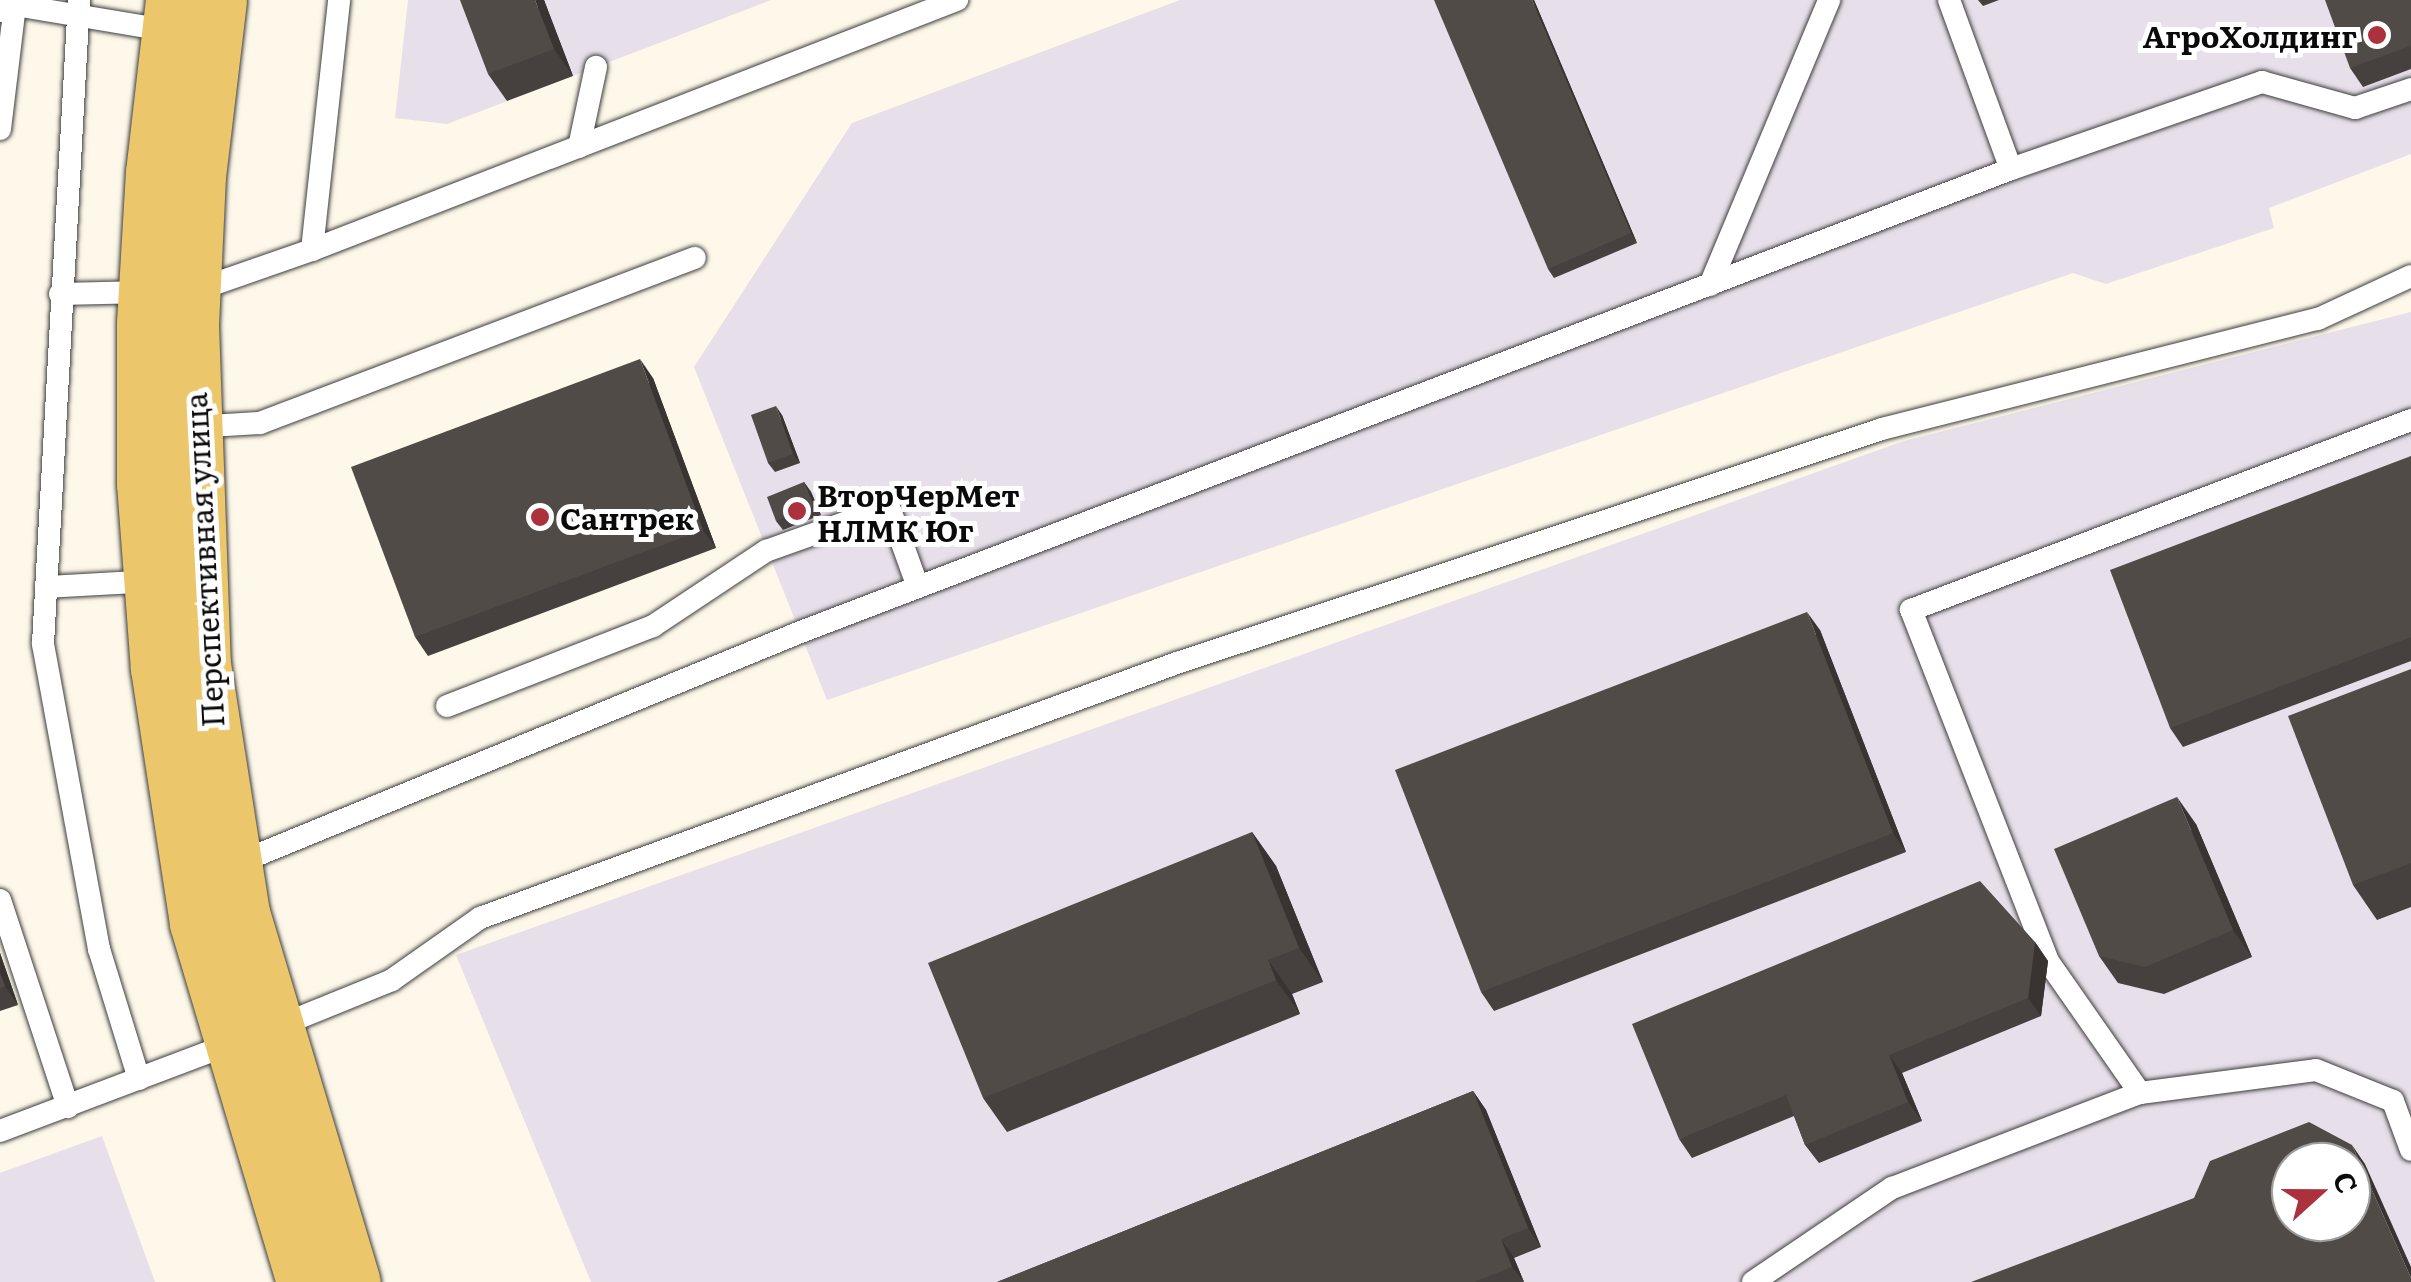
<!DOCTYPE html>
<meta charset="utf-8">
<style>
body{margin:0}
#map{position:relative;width:2411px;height:1282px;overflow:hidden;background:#fdf8e9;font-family:Literata,serif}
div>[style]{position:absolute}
.industrial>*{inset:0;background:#e7dfe9}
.roads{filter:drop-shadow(0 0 2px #3d3d3d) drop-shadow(0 0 2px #3d3d3d)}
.service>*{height:22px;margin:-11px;padding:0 11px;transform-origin:11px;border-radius:11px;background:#fff}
.primary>*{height:55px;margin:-27.5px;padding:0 27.5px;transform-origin:27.5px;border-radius:27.5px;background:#ebc66b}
.wall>*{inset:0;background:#46403e}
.shaded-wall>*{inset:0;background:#393432}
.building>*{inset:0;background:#514b48}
.dots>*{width:28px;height:28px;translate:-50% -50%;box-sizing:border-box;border:5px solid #fff;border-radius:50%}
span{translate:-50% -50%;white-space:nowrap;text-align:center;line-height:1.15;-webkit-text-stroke:10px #fff;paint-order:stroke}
.poi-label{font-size:30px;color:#0a0a0a;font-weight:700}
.right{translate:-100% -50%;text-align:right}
.left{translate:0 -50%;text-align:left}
.street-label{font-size:30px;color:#0a0a0a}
.north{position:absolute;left:2271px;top:1142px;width:100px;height:100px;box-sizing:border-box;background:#fff;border:2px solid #9d9d9d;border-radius:50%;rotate:69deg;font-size:28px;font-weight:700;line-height:40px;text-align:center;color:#0a0a0a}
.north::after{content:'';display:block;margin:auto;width:35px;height:45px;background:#ab313c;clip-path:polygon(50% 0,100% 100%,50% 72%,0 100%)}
</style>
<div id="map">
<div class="industrial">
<div style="clip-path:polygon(408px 0,771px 0,447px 124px,395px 118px)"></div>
<div style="clip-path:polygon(1180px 0,2411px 0,2411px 154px,2269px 208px,2274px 228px,2106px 284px,2073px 273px,827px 700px,694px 367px,852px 123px)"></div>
<div style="clip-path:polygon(evenodd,2411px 312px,2411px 1282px,591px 1282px,456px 955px,1904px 441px,2411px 312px,2291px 1162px,2351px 1162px,2351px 1222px,2291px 1222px,2291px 1162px)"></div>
<div style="clip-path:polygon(102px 1136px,155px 1282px,0 1282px,0 1173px)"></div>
</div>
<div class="roads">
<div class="service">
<div style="left:79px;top:0;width:645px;rotate:93.2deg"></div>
<div style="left:43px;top:644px;width:310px;rotate:79.6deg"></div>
<div style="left:99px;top:949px;width:136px;rotate:72.9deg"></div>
<div style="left:1949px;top:0;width:180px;rotate:69.9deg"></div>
<div style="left:15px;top:5px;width:157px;rotate:9.5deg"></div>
<div style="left:0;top:11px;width:16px;rotate:-22deg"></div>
<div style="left:15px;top:5px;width:125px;rotate:96.9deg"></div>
<div style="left:579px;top:147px;width:82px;rotate:-78deg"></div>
<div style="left:312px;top:250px;width:692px;rotate:-21.19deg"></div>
<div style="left:1710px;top:285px;width:309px;rotate:-67.3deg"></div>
<div style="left:194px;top:291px;width:125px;rotate:-19.2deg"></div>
<div style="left:312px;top:250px;width:251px;rotate:-83.8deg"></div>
<div style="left:60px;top:294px;width:87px;rotate:-1.3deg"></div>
<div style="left:192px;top:427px;width:68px;rotate:-3.4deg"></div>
<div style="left:260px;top:423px;width:465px;rotate:-20.8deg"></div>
<div style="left:46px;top:587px;width:106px;rotate:-3.2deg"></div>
<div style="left:447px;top:706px;width:221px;rotate:-21.2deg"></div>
<div style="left:653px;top:626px;width:136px;rotate:-33.6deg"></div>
<div style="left:766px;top:551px;width:131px;rotate:-19.7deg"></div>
<div style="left:889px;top:507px;width:85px;rotate:70.1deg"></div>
<div style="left:233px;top:865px;width:611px;rotate:-22.32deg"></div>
<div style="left:798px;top:633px;width:1299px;rotate:-20.93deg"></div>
<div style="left:2011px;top:169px;width:266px;rotate:-19.1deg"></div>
<div style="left:2262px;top:82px;width:97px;rotate:15.6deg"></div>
<div style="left:2355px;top:108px;width:59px;rotate:-18.7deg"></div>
<div style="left:0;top:900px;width:218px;rotate:71.8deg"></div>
<div style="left:274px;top:1028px;width:127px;rotate:-22.1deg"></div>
<div style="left:392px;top:980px;width:108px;rotate:-35.2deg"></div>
<div style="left:480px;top:918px;width:742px;rotate:-20.1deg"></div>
<div style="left:1177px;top:663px;width:743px;rotate:-18.36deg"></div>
<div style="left:1882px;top:429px;width:450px;rotate:-14.2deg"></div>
<div style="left:2318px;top:319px;width:102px;rotate:-24.8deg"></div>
<div style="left:2140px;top:1093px;width:161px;rotate:-124.9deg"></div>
<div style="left:2048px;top:961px;width:377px;rotate:-111.3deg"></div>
<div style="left:1911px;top:610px;width:535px;rotate:-20.81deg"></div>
<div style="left:0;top:1131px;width:251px;rotate:-20.7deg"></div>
<div style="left:1753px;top:1282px;width:168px;rotate:-34.1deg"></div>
<div style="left:1892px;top:1188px;width:266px;rotate:-21deg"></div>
<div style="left:2140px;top:1093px;width:177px;rotate:-7.4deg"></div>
<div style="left:2316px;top:1070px;width:83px;rotate:21.9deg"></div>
<div style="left:2393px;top:1101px;width:52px;rotate:69.8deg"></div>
</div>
<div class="primary">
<div style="left:173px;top:0;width:173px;rotate:96.6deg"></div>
<div style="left:153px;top:172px;width:151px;rotate:93.4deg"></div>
<div style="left:144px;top:323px;width:160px;rotate:90deg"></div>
<div style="left:144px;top:483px;width:186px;rotate:85.7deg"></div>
<div style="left:158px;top:668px;width:258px;rotate:81.3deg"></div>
<div style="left:197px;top:923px;width:375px;rotate:73.4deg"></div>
<div style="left:219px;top:0;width:177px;rotate:96.8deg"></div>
<div style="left:198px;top:176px;width:149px;rotate:92.7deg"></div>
<div style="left:191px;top:325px;width:339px;rotate:88deg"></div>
<div style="left:203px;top:664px;width:252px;rotate:81.1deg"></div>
<div style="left:242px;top:913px;width:385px;rotate:73.3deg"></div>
</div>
</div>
<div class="wall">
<div style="clip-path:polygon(544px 0,573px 76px,507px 101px,488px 74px)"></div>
<div style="clip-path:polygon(1534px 0,1637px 243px,1554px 278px,1548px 269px)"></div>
<div style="clip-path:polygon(1978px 0,1999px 0,1983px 6px)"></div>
<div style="clip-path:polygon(2411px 0,2411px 69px,2363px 87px,2350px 68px)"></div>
<div style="clip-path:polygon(653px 378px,716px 548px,428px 656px,415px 637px)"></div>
<div style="clip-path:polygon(782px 415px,800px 463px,775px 472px,768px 463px)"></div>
<div style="clip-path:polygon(2411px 456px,2411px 661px,2183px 747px,2170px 728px)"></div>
<div style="clip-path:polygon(804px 482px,811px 492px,821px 515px,783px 530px,776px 521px)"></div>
<div style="clip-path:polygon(1820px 630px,1906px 852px,1494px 1011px,1481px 992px)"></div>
<div style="clip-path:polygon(2411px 669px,2411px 907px,2377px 920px,2353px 885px)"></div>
<div style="clip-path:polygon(2196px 824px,2252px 957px,2164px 994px,2118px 983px,2099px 956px)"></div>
<div style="clip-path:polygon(1252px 832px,1276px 866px,1323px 982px,1292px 994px,1300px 1014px,1007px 1132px,983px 1098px)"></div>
<div style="clip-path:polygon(2035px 942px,2048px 961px,2041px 1016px,1902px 1073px,1922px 1121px,1819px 1163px,1805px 1145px,1794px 1116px,1692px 1158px,1679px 1139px)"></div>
<div style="clip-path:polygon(0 953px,18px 1005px,0 1011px)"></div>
<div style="clip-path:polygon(1473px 1091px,1486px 1110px,1541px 1247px,1514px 1258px,1524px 1282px,997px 1282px)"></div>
</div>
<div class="shaded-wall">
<div style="clip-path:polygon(535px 0,544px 0,573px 76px,554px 49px)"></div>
<div style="clip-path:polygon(1532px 0,1534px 0,1637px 243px,1631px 233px)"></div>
<div style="clip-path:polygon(640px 359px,653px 378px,716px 548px,703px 530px)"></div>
<div style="clip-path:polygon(776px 406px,782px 415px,800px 463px,793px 454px)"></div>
<div style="clip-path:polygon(804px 482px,811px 492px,821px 515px,814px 505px)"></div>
<div style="clip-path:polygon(1807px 612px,1820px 630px,1906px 852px,1893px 833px)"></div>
<div style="clip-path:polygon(2177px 797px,2196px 824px,2252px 957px,2233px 930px)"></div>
<div style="clip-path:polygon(1252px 832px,1276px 866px,1323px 982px,1299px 948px)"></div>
<div style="clip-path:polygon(2035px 942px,2048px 961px,2041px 1016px,2028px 998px)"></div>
<div style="clip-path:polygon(0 953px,18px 1005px,5px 986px,0 973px)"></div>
<div style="clip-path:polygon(1268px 960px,1292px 994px,1300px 1014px,1276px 980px)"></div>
<div style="clip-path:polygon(1889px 1055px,1902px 1073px,1922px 1121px,1908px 1102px)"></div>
<div style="clip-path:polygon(1473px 1091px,1486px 1110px,1541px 1247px,1528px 1228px)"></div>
<div style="clip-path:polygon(2352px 1145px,2365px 1164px,2411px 1267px,2411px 1278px)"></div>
<div style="clip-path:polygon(1501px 1239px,1514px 1258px,1524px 1282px,1512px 1267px)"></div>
</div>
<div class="building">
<div style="clip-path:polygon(460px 0,535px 0,554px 49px,488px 74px)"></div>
<div style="clip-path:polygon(1434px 0,1532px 0,1631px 233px,1548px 269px)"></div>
<div style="clip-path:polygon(2325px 0,2411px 0,2411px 46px,2350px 68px)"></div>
<div style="clip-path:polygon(640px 359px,703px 530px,415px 637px,351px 467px)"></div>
<div style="clip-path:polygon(776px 406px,793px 454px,768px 463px,751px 415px)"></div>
<div style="clip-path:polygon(2411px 456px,2411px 637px,2170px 728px,2110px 570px)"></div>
<div style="clip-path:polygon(804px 482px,814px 505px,776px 521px,767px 497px)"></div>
<div style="clip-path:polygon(1807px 612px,1893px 833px,1481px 992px,1395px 770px)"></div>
<div style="clip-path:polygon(2411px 669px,2411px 863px,2353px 885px,2288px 716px)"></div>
<div style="clip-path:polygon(2177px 797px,2233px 930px,2145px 967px,2099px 956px,2054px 849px)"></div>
<div style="clip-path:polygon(1252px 832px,1299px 948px,1268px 960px,1276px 980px,983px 1098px,928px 963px)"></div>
<div style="clip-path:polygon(1980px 881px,2035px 942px,2028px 998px,1889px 1055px,1908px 1102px,1805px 1145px,1786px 1095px,1679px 1139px,1632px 1024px)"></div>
<div style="clip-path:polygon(0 973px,5px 986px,0 988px)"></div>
<div style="clip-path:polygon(1473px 1091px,1528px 1228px,1501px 1239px,1512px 1267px,1474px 1282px,997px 1282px)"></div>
<div style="clip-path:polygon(evenodd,2309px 1122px,2352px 1145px,2411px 1278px,2411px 1282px,1971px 1282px,2194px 1198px,2210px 1161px,2309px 1122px,2291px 1162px,2351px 1162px,2351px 1222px,2291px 1222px,2291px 1162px)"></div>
</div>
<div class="dots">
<div style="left:2377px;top:35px;background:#ab313c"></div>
<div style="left:797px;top:511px;background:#ab313c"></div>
<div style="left:540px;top:517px;background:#ab313c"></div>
</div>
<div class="poi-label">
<span class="right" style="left:2357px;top:35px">АгроХолдинг</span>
<span class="left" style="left:817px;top:511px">ВторЧерМет<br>НЛМК Юг</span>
<span class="left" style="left:560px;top:517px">Сантрек</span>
</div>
<div class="street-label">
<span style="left:203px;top:560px;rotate:-93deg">Перспективная улица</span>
</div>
<div class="north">С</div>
</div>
